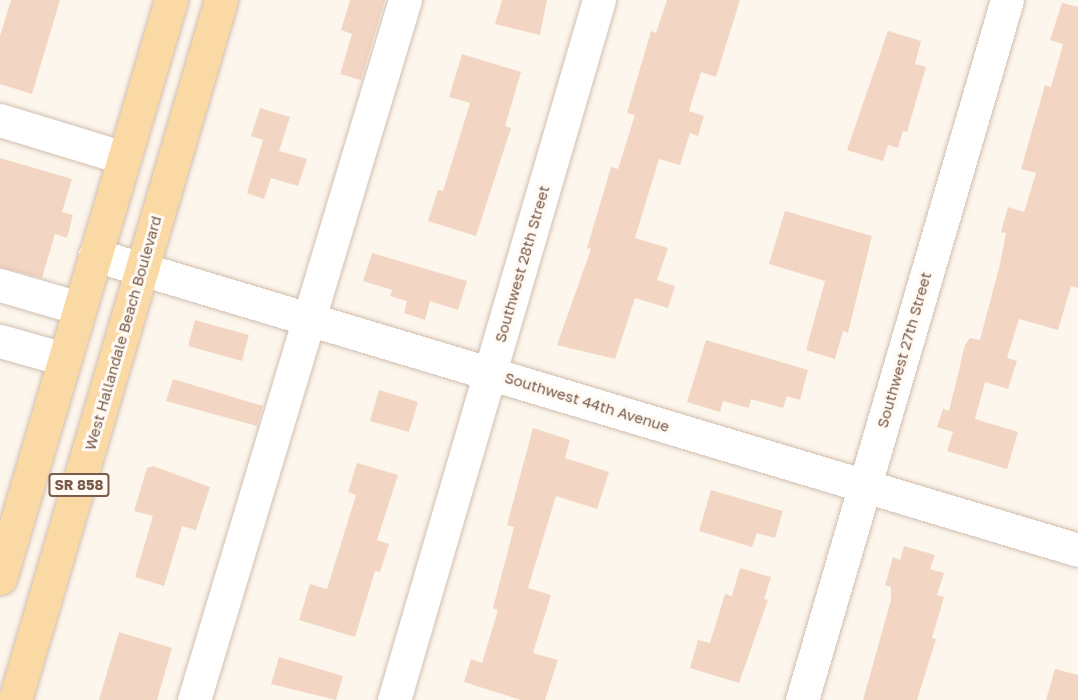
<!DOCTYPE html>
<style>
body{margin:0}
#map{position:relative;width:1078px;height:700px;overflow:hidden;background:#fdf6ec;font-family:"Golos Text",sans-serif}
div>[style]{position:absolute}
.building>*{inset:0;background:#f3d5c3}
.roads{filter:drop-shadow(0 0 2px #d1beb0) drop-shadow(0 0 2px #d1beb0)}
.minor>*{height:33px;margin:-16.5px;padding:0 16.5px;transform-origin:16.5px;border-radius:16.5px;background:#fff}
.major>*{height:33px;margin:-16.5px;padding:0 16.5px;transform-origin:16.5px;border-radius:16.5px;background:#fbd9a5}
span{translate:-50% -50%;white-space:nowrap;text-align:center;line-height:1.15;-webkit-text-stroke:6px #fffaf3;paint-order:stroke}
.shield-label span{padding:2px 4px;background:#fffaf3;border:2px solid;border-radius:4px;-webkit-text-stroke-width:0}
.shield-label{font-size:14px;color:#7a5c4d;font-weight:700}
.street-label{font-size:15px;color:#7a5c4d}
</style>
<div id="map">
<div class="building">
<div style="clip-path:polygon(11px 0,60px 0,32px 94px,0 84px,0 36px)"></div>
<div style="clip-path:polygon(350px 0,385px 0,361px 80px,340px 74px,352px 34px,341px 30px)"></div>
<div style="clip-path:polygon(502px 0,547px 0,540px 35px,495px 24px)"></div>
<div style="clip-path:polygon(667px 0,740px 0,716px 77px,701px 72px,689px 111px,704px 116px,698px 136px,690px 133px,680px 165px,659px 159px,635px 238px,668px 248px,657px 280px,675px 286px,668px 308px,635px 298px,615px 359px,557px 345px,591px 249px,587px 248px,611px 167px,618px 169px,635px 115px,627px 113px,651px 31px,656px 33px)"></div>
<div style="clip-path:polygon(1062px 3px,1078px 7px,1078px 288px,1071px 286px,1058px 330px,1019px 319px,1007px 358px,1017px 361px,1008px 389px,985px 382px,975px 419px,1018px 432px,1007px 469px,947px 451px,953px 432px,937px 427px,943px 409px,949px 411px,965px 345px,970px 338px,980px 340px,1000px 264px,1006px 233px,1001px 232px,1008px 207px,1024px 212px,1036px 173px,1021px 169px,1045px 85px,1051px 87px,1063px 44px,1050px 40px)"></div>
<div style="clip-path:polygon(888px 31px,921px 41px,915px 64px,926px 67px,907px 132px,903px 131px,898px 148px,888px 145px,883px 161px,847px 150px)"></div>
<div style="clip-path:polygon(462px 54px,521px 72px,505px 126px,511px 128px,476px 236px,428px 221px,438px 190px,443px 191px,470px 103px,449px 97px)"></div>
<div style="clip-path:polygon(260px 108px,290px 117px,279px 151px,307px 159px,298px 186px,271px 178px,264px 199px,247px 193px,263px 140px,251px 136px)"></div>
<div style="clip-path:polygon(0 158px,72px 179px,62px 212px,73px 215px,67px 238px,55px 234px,42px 278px,0 267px)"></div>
<div style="clip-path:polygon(785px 211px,872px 236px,848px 333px,843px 331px,835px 359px,806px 350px,825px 281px,769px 264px)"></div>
<div style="clip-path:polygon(372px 253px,467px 281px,458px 310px,430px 301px,425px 320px,404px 313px,407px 301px,390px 296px,392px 290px,363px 281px)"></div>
<div style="clip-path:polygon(195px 320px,249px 335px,242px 361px,188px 346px)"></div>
<div style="clip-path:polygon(706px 340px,808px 370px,800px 400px,787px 396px,783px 408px,751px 399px,749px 408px,723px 401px,720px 412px,687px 402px)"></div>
<div style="clip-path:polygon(173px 379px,263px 406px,257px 426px,166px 401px)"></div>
<div style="clip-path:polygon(379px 390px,418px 402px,409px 432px,370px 421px)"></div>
<div style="clip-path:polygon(533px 428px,570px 440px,565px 458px,609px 472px,597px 509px,556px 496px,528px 588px,551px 595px,533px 653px,558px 660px,545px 700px,521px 700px,464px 682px,471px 659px,482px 663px,498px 610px,493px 608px,514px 527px,507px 525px)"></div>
<div style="clip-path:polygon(357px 463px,398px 475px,377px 540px,389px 544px,380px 572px,375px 571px,355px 637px,299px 620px,310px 584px,327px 589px,356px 495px,348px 492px)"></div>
<div style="clip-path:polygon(153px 466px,210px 487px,196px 530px,182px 526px,164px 586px,135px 577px,153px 516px,134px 511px,147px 468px)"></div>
<div style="clip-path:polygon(711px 490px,783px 511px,775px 538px,757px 533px,752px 547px,699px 531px)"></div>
<div style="clip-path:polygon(904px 546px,935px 555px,930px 569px,944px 573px,937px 595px,944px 597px,932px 638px,936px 639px,917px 700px,863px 700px,891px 600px,891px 587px,885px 585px,893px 557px,900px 560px)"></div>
<div style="clip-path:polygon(740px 568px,771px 577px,764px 599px,768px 600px,739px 683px,690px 668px,698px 640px,710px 643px,725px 594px,732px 596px)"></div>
<div style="clip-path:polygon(119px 632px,172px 648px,157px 700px,99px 700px)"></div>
<div style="clip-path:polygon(279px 657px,343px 676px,336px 700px,271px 684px)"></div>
<div style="clip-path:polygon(1055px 669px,1078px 675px,1078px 700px,1046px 700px)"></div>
</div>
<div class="roads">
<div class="minor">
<div style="left:0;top:120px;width:130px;rotate:17deg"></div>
<div style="left:95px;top:255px;width:1026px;rotate:16.7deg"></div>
<div style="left:0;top:285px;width:82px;rotate:16.2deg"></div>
<div style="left:0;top:341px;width:66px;rotate:15.7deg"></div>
<div style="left:194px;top:700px;width:731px;rotate:-73.23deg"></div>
<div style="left:394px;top:700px;width:729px;rotate:-73.68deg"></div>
<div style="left:802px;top:700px;width:729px;rotate:-73.68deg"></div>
</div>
<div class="major">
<div style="left:0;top:578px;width:603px;rotate:-73.52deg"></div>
<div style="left:15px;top:700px;width:730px;rotate:-73.6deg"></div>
</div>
</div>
<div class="shield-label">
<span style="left:79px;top:485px">SR 858</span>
</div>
<div class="street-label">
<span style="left:522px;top:264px;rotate:-74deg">Southwest 28th Street</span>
<span style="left:123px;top:333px;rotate:-74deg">West Hallandale Beach Boulevard</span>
<span style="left:904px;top:350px;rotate:-74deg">Southwest 27th Street</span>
<span style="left:587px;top:402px;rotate:17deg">Southwest 44th Avenue</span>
</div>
</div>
